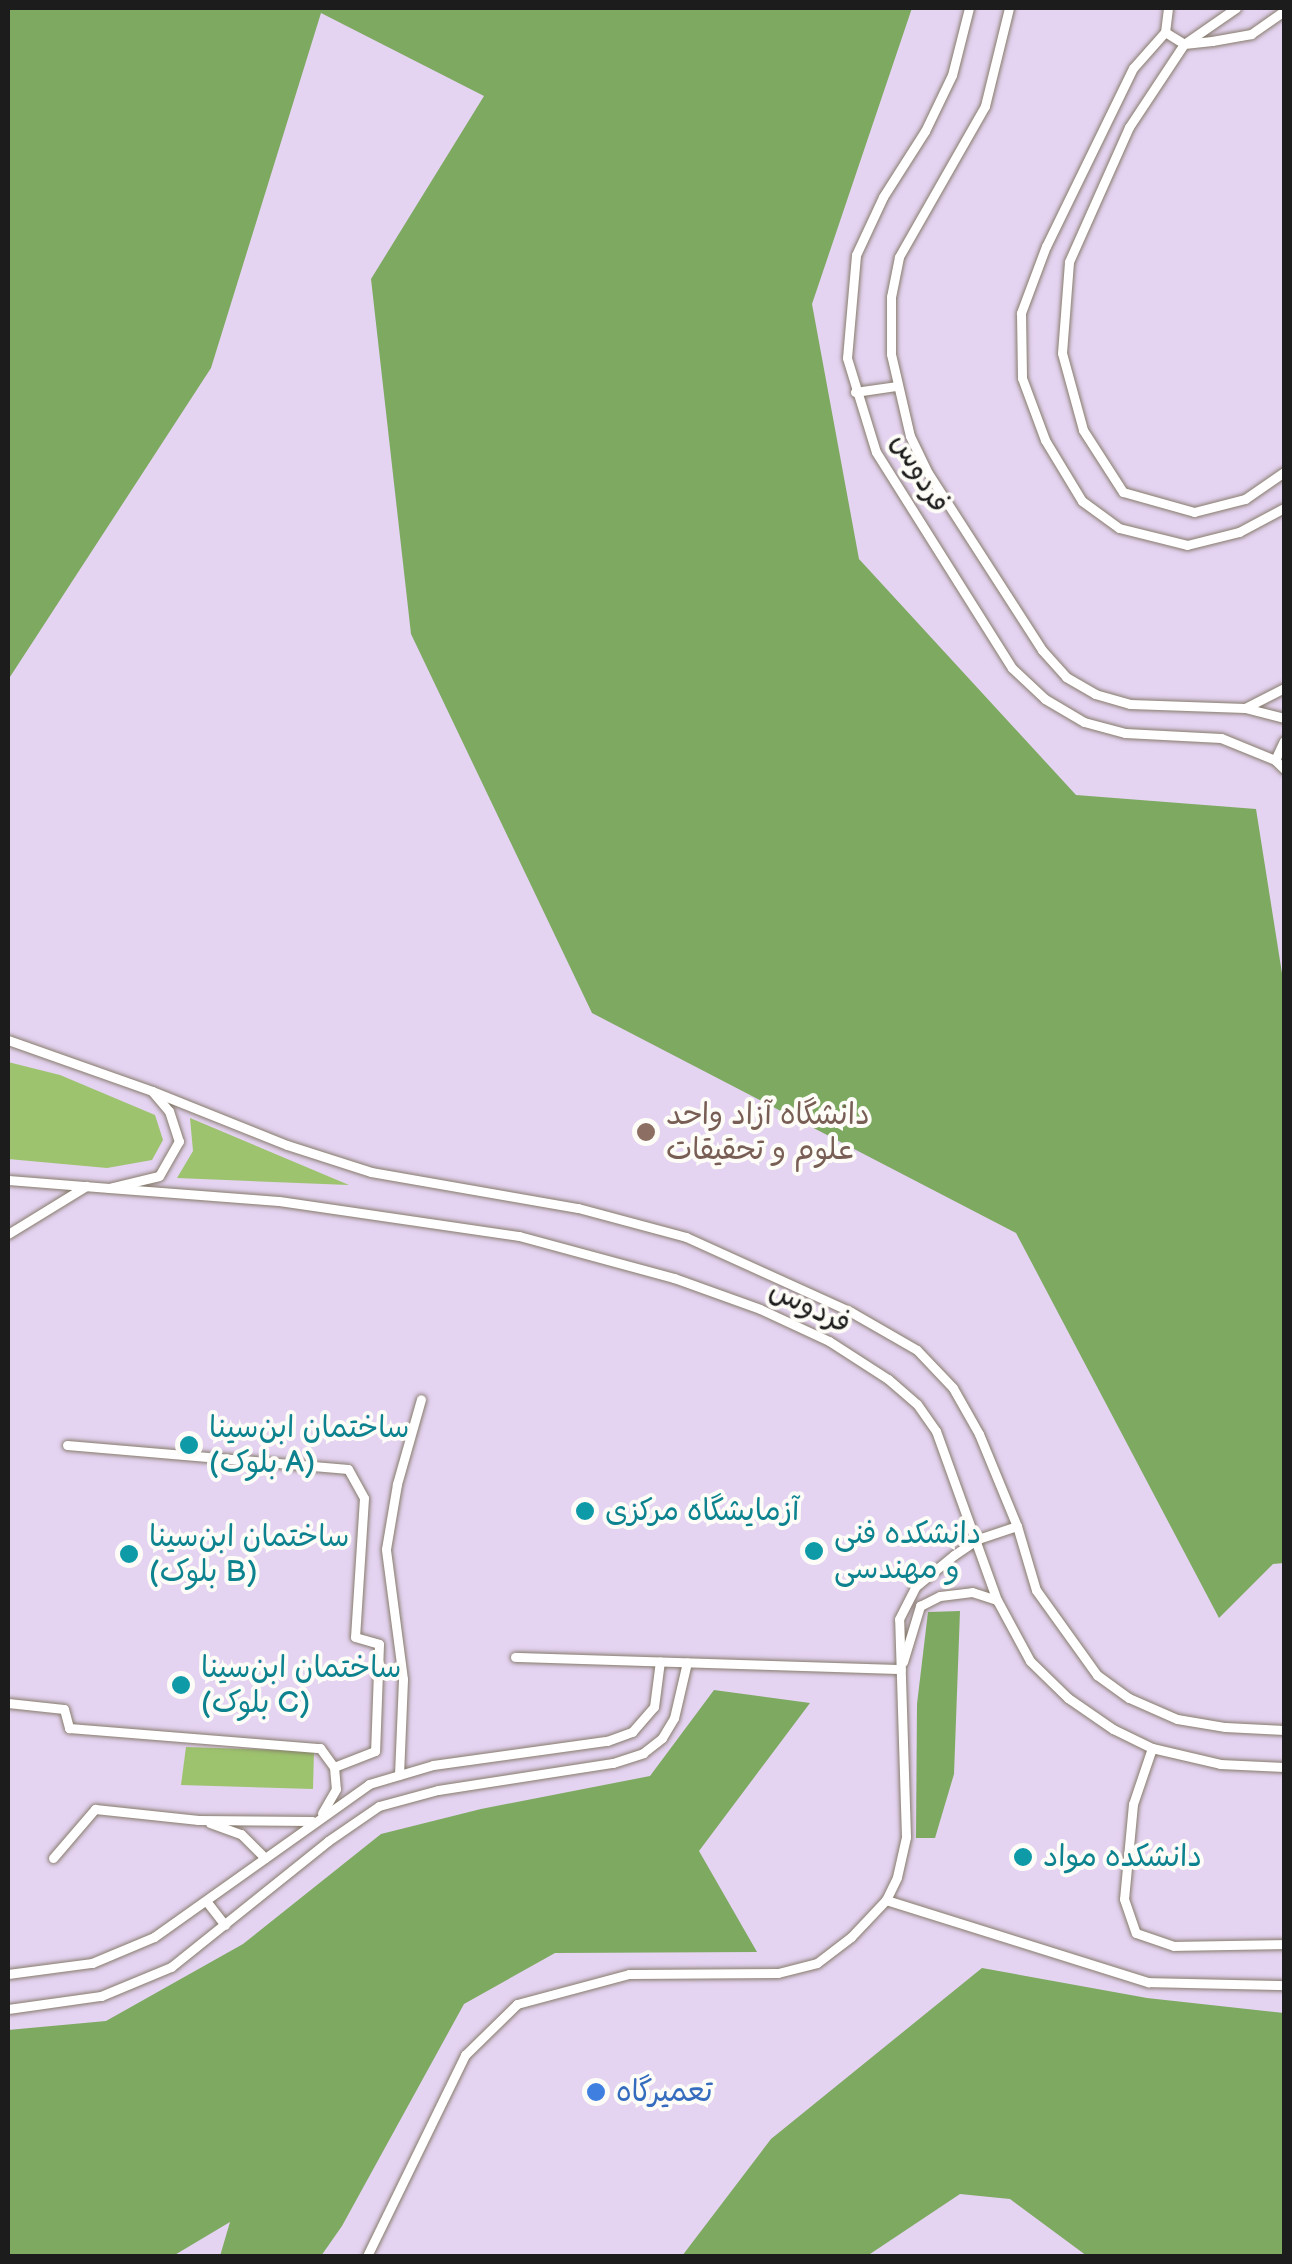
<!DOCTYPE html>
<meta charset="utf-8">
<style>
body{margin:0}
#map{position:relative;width:1292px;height:2264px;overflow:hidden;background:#f2dbbc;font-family:"Balsamiq Sans","Playpen Sans Arabic",sans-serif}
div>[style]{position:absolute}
.built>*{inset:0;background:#e4d3f1}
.green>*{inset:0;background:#9dc36e}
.forest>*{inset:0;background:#7ea961}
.roads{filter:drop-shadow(0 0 2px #877c6c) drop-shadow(0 0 2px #877c6c)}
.lane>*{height:9px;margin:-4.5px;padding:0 4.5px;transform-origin:4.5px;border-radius:4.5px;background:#fff}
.dots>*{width:28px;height:28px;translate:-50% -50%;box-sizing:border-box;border:5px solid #fdfcf7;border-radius:50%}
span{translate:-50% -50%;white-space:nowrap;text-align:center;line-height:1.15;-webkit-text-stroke:8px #fdfcf7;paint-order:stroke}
.street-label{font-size:30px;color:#1c1c1c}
.education-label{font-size:30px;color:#785e54}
.left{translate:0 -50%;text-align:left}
.culture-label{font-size:30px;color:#0d838f}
.shop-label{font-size:30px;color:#366cbe}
.frame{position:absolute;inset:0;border:10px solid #1c1c1c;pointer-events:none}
</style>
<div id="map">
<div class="built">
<div style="clip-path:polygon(8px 8px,1284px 8px,1284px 2256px,8px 2256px)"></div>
</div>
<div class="green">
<div style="clip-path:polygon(8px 1062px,60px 1075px,155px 1115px,163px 1140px,152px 1160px,107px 1168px,8px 1159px)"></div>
<div style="clip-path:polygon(190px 1118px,349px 1185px,177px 1178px,193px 1151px)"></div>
<div style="clip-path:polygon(186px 1747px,314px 1751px,313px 1789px,181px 1785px)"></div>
</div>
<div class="forest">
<div style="clip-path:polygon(8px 8px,912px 8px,812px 304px,859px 559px,1076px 795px,1256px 809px,1284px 986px,1284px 1563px,1273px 1564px,1219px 1618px,1016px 1233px,592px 1013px,411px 634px,371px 279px,484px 96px,321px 13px,211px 368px,8px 680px)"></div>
<div style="clip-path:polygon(960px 1611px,954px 1774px,935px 1838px,916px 1838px,917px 1704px,928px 1612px)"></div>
<div style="clip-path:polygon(714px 1690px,810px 1703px,699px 1851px,757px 1952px,555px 1953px,464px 2004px,342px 2226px,321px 2256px,220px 2256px,230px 2222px,173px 2256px,8px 2256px,8px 2030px,106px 2021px,243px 1944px,381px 1834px,481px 1809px,650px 1776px)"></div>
<div style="clip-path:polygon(982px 1968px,1147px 1998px,1284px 2013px,1284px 2256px,1087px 2256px,1010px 2199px,960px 2194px,867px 2256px,682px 2256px,771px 2139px)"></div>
</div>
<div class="roads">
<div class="lane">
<div style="left:969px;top:8px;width:69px;rotate:104.2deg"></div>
<div style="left:952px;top:75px;width:62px;rotate:115.7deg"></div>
<div style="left:925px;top:131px;width:78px;rotate:122.5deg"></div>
<div style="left:883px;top:197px;width:64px;rotate:115deg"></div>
<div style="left:856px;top:255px;width:103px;rotate:95deg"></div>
<div style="left:847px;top:358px;width:98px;rotate:72.9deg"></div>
<div style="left:876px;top:452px;width:255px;rotate:57.8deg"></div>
<div style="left:1012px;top:668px;width:45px;rotate:43.2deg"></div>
<div style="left:1045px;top:699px;width:45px;rotate:30.5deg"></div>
<div style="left:1084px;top:722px;width:42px;rotate:15deg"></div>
<div style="left:1125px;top:733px;width:96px;rotate:3deg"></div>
<div style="left:1221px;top:738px;width:58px;rotate:22.2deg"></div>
<div style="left:1275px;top:760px;width:13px;rotate:45deg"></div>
<div style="left:1009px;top:8px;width:101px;rotate:103.8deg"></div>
<div style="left:985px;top:106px;width:174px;rotate:119.7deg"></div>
<div style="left:899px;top:257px;width:41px;rotate:101.3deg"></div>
<div style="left:891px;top:297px;width:57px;rotate:90deg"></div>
<div style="left:891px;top:354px;width:84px;rotate:77deg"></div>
<div style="left:910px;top:436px;width:41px;rotate:64.1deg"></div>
<div style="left:928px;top:473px;width:211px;rotate:57.2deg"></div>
<div style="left:1042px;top:650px;width:36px;rotate:48deg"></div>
<div style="left:1066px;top:677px;width:34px;rotate:30deg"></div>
<div style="left:1095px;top:694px;width:36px;rotate:16deg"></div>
<div style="left:1130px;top:704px;width:115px;rotate:2deg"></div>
<div style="left:1245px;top:708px;width:40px;rotate:14.4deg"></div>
<div style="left:1168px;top:8px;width:24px;rotate:97deg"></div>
<div style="left:1165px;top:32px;width:48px;rotate:131.6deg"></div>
<div style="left:1133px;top:68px;width:198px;rotate:116deg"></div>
<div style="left:1046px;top:246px;width:72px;rotate:110.5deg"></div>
<div style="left:1021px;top:313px;width:65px;rotate:89.1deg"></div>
<div style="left:1022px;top:378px;width:66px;rotate:69.6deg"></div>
<div style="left:1045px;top:440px;width:71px;rotate:58.8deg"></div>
<div style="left:1082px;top:501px;width:46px;rotate:36.1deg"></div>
<div style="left:1119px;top:528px;width:70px;rotate:14deg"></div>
<div style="left:1187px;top:545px;width:54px;rotate:-14deg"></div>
<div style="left:1239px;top:532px;width:51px;rotate:-28.1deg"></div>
<div style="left:1236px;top:8px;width:63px;rotate:145.3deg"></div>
<div style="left:1184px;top:44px;width:100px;rotate:123.5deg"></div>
<div style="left:1129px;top:127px;width:148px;rotate:114deg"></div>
<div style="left:1069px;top:262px;width:91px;rotate:94.4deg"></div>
<div style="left:1062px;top:353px;width:80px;rotate:74.7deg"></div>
<div style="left:1083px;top:430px;width:74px;rotate:57.2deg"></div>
<div style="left:1123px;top:492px;width:74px;rotate:15.7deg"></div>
<div style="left:1194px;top:512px;width:53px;rotate:-14.3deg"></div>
<div style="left:1245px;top:499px;width:47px;rotate:-34.7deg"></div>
<div style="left:1165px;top:32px;width:22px;rotate:32deg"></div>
<div style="left:1184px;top:44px;width:28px;rotate:-6deg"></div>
<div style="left:1212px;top:41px;width:40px;rotate:-10deg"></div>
<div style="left:1251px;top:34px;width:40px;rotate:-34.9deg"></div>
<div style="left:855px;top:392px;width:41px;rotate:-8.3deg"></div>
<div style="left:1245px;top:708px;width:44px;rotate:-27.1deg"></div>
<div style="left:1275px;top:760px;width:21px;rotate:-65deg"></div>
<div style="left:8px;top:1040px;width:153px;rotate:19.5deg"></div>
<div style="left:152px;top:1091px;width:26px;rotate:50deg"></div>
<div style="left:169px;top:1111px;width:32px;rotate:72deg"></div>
<div style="left:179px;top:1141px;width:40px;rotate:119.7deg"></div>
<div style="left:159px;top:1176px;width:51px;rotate:166.5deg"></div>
<div style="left:109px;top:1188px;width:101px;rotate:-175.5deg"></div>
<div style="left:152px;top:1091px;width:145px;rotate:21.8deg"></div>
<div style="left:287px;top:1145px;width:88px;rotate:17.8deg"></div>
<div style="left:371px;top:1172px;width:210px;rotate:9.9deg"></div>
<div style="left:578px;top:1208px;width:112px;rotate:15deg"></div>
<div style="left:686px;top:1237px;width:181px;rotate:24.4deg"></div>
<div style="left:851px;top:1312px;width:76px;rotate:29.9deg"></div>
<div style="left:917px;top:1350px;width:52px;rotate:46.5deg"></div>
<div style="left:953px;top:1388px;width:53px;rotate:60.5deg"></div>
<div style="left:979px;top:1434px;width:100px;rotate:67.6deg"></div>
<div style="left:1017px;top:1526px;width:67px;rotate:73.5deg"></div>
<div style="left:1036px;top:1590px;width:105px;rotate:54.3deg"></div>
<div style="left:1097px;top:1675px;width:39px;rotate:36deg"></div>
<div style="left:1129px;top:1698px;width:52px;rotate:23.6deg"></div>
<div style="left:1177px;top:1719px;width:49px;rotate:9.5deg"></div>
<div style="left:1225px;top:1727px;width:59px;rotate:2.9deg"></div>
<div style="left:109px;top:1188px;width:170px;rotate:4.4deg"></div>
<div style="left:279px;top:1201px;width:243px;rotate:8.3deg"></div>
<div style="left:519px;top:1236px;width:161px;rotate:15.2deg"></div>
<div style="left:674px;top:1278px;width:91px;rotate:19.8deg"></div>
<div style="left:760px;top:1309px;width:76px;rotate:24.9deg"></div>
<div style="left:829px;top:1341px;width:70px;rotate:32.8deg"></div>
<div style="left:888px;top:1379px;width:38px;rotate:41deg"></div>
<div style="left:917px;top:1404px;width:33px;rotate:55deg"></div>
<div style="left:936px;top:1431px;width:180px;rotate:70.2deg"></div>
<div style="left:997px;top:1600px;width:69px;rotate:61.6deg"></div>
<div style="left:1030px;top:1661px;width:53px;rotate:44.2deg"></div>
<div style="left:1068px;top:1698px;width:55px;rotate:34.6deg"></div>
<div style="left:1113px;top:1729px;width:43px;rotate:26deg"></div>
<div style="left:1152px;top:1748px;width:70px;rotate:13.2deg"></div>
<div style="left:1220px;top:1764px;width:64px;rotate:2.7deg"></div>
<div style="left:8px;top:1234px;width:92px;rotate:-31.6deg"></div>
<div style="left:67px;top:1445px;width:282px;rotate:4.9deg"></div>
<div style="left:348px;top:1469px;width:33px;rotate:61deg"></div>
<div style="left:364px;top:1498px;width:139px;rotate:93.7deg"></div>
<div style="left:355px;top:1637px;width:25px;rotate:16deg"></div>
<div style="left:379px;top:1644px;width:107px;rotate:92.1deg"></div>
<div style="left:375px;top:1751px;width:44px;rotate:158.7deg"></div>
<div style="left:515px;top:1657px;width:386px;rotate:1.8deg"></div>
<div style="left:903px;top:1662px;width:59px;rotate:-73.1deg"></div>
<div style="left:920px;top:1606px;width:22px;rotate:-27deg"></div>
<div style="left:940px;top:1596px;width:32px;rotate:-7deg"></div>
<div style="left:972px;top:1592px;width:26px;rotate:18deg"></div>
<div style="left:8px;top:1703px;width:56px;rotate:6.1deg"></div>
<div style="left:64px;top:1709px;width:20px;rotate:75deg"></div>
<div style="left:69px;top:1728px;width:252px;rotate:4.6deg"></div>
<div style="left:320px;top:1748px;width:24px;rotate:54deg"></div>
<div style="left:334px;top:1767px;width:22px;rotate:85deg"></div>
<div style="left:336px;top:1789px;width:28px;rotate:120deg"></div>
<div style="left:1152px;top:1748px;width:59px;rotate:108.7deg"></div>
<div style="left:1133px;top:1804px;width:95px;rotate:95.4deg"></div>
<div style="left:1124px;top:1899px;width:36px;rotate:71deg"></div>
<div style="left:1136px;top:1933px;width:40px;rotate:18.9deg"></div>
<div style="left:1174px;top:1946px;width:110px;rotate:-1deg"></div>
<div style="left:399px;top:1775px;width:96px;rotate:-87.6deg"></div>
<div style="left:403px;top:1679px;width:131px;rotate:-97.5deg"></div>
<div style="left:386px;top:1549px;width:66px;rotate:-80.4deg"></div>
<div style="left:397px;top:1484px;width:88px;rotate:-74.2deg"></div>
<div style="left:210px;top:1823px;width:33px;rotate:20deg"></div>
<div style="left:241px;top:1834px;width:34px;rotate:45deg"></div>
<div style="left:53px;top:1858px;width:65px;rotate:-49.4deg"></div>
<div style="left:95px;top:1809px;width:104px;rotate:6.1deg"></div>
<div style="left:198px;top:1820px;width:114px;rotate:0.5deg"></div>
<div style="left:886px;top:1900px;width:275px;rotate:17.4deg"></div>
<div style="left:1148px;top:1982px;width:136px;rotate:1.3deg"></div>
<div style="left:207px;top:1902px;width:29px;rotate:52deg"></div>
<div style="left:8px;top:1974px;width:85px;rotate:-7.5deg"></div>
<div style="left:92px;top:1963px;width:67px;rotate:-22.8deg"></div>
<div style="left:154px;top:1937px;width:264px;rotate:-35.4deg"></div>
<div style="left:369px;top:1784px;width:67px;rotate:-16.5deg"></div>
<div style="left:433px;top:1765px;width:176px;rotate:-7.9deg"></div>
<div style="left:607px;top:1741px;width:27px;rotate:-20deg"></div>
<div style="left:632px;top:1732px;width:33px;rotate:-49deg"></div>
<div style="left:654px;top:1707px;width:46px;rotate:-82.6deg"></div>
<div style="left:8px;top:2009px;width:94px;rotate:-8deg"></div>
<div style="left:101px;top:1996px;width:76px;rotate:-22.5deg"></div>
<div style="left:171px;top:1967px;width:201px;rotate:-38.7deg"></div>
<div style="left:328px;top:1841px;width:62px;rotate:-34.5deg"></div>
<div style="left:379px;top:1806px;width:61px;rotate:-15.2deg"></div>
<div style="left:438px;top:1790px;width:177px;rotate:-8.8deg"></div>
<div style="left:613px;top:1763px;width:32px;rotate:-18deg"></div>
<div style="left:643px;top:1753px;width:24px;rotate:-38deg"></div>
<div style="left:662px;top:1738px;width:23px;rotate:-59deg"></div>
<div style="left:674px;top:1718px;width:57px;rotate:-76.9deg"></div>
<div style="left:367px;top:2256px;width:224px;rotate:-64deg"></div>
<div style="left:465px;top:2055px;width:73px;rotate:-44.4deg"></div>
<div style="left:517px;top:2004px;width:116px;rotate:-15deg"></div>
<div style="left:629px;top:1974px;width:149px;rotate:-0.4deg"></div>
<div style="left:778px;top:1973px;width:40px;rotate:-14.4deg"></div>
<div style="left:817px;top:1963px;width:43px;rotate:-37.4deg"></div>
<div style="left:851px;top:1937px;width:51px;rotate:-46.6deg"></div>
<div style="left:886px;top:1900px;width:25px;rotate:-64deg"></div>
<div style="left:897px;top:1877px;width:41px;rotate:-77.3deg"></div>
<div style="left:906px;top:1837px;width:218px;rotate:-91.8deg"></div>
<div style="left:899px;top:1619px;width:36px;rotate:-63deg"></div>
<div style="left:915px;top:1587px;width:50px;rotate:-39.4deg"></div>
<div style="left:954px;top:1555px;width:29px;rotate:-34deg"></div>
<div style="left:978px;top:1539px;width:41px;rotate:-18.4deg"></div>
</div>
</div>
<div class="dots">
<div style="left:646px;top:1132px;background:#8d6e63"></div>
<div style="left:189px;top:1445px;background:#0f9aa8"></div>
<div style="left:585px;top:1511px;background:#0f9aa8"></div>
<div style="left:814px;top:1551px;background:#0f9aa8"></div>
<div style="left:129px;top:1554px;background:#0f9aa8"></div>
<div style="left:181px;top:1685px;background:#0f9aa8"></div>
<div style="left:1023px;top:1857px;background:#0f9aa8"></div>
<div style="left:596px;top:2092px;background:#3f7fe0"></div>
</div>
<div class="street-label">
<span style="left:920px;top:473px;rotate:60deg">فردوس</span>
<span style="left:810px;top:1307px;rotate:26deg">فردوس</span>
</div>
<div class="education-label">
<span class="left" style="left:666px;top:1132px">دانشگاه آزاد واحد<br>علوم و تحقیقات</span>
</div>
<div class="culture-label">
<span class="left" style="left:209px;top:1445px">ساختمان ابن‌سینا<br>(بلوک A)</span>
<span class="left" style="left:605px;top:1511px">آزمایشگاه مرکزی</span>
<span class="left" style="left:834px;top:1551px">دانشکده فنی<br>و مهندسی</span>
<span class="left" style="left:149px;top:1554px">ساختمان ابن‌سینا<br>(بلوک B)</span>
<span class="left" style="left:201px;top:1685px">ساختمان ابن‌سینا<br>(بلوک C)</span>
<span class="left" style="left:1043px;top:1857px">دانشکده مواد</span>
</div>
<div class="shop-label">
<span class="left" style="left:616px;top:2092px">تعمیرگاه</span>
</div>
<div class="frame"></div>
</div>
